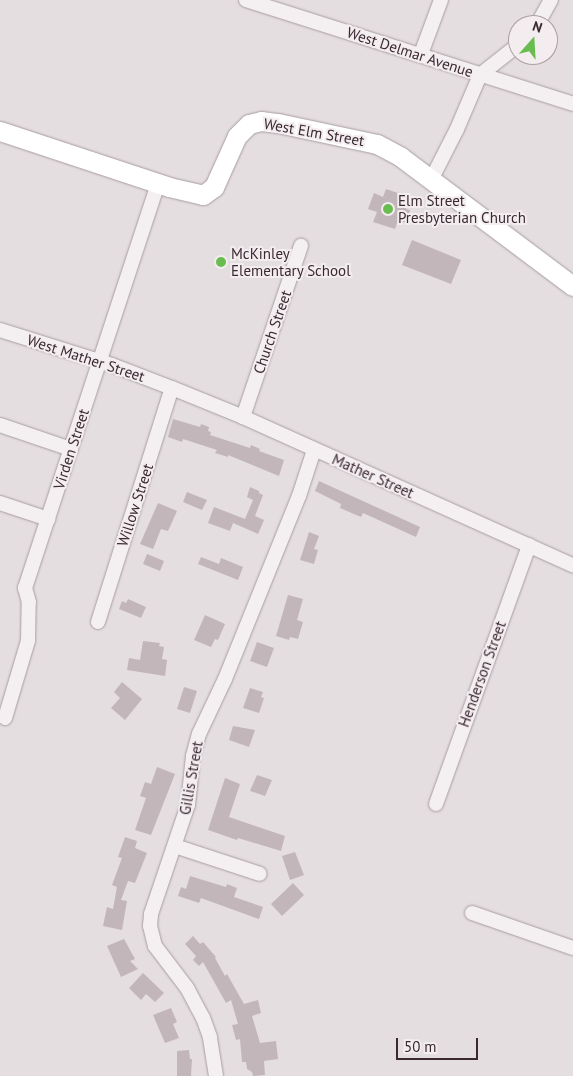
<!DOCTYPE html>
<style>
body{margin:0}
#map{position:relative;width:573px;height:1076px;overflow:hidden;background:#e5dee1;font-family:"PT Sans",sans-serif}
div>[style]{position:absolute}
.building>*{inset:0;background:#c2b6bb}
.roads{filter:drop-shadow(0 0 1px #a79da2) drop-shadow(0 0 1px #a79da2)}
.street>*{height:14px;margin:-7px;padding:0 7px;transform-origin:7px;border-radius:7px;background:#f4f0f2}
.secondary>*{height:19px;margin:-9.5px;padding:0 9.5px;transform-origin:9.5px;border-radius:9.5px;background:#fff}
.dots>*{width:14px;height:14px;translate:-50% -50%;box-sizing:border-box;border:2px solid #f3edf0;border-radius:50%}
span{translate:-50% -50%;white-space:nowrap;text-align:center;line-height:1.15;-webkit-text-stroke:4px #f3edf0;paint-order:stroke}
.street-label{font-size:15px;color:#3a2931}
.poi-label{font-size:15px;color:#3a2931}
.left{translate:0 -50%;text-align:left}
.north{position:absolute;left:508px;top:15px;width:50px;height:50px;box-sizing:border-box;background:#f3edf0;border:1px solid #a99fa4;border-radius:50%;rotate:19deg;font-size:14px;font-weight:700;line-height:20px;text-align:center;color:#3a2931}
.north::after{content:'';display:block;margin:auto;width:18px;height:22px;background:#69bd50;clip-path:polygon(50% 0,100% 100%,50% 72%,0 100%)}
.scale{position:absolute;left:396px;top:1038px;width:82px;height:22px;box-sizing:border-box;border:2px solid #3a2931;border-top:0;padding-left:6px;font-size:15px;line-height:18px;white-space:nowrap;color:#3a2931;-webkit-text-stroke:4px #f3edf0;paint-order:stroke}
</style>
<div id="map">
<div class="building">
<div style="clip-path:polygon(386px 189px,410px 197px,406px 209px,410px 210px,406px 223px,398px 220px,395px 229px,373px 222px,377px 212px,368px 209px,374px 193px,383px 197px)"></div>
<div style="clip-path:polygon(412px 240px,461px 260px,451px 284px,402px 265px)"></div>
<div style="clip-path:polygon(173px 419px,200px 427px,201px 424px,209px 427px,208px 431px,211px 432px,210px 435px,250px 448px,251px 445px,260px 449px,259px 451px,284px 460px,279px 476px,228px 455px,228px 457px,215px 453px,217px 450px,183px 439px,182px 442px,168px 437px)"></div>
<div style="clip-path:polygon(319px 481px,420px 527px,416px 537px,363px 513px,361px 517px,340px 508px,341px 504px,315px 491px)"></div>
<div style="clip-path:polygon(250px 487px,259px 491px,259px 493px,263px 495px,255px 516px,264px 520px,258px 534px,233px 523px,230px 531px,208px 523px,214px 507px,245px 519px,253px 500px,247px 497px)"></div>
<div style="clip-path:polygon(187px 492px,207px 500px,202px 510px,183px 502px)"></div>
<div style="clip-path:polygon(158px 503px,177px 511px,168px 531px,161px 529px,153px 549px,140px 544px)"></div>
<div style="clip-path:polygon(309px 532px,319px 536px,314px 549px,318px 550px,314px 564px,300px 560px)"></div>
<div style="clip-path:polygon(147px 554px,164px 561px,160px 571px,143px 564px)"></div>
<div style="clip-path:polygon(201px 557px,219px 564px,221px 558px,243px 567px,238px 580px,198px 564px)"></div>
<div style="clip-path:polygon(288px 595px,303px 599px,297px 620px,303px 622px,298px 639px,290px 637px,289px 640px,276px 636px)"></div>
<div style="clip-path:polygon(128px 599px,146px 607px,141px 618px,119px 609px,122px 601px,126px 603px)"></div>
<div style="clip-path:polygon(205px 615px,225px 624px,218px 640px,215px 639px,211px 647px,194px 640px)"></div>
<div style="clip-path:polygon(143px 641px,160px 643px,159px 646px,164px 647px,162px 659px,167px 660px,165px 676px,127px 670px,129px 658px,140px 660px)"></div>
<div style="clip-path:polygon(257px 642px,274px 648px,267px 667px,250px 661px)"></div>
<div style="clip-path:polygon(122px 682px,142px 699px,125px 720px,111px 708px,120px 698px,114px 692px)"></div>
<div style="clip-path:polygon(184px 687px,197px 691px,190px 713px,177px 709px)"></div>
<div style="clip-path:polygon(250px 688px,263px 692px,261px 697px,264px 698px,259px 713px,243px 708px)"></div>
<div style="clip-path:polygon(233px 726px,255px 730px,249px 747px,229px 740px)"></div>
<div style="clip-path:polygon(157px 767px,175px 774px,151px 835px,135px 830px,146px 798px,140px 796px,145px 782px,151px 784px)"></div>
<div style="clip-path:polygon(257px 775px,272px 780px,265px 796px,250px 791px)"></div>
<div style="clip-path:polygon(225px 778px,240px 784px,229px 817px,285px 836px,281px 851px,238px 838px,237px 840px,208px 830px)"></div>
<div style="clip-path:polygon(125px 837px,137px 841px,135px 848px,147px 853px,135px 883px,128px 881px,121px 900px,127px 901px,122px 930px,103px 926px,107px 907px,113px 909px,117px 887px,112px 885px,122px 858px,118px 857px)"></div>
<div style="clip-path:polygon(295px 852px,304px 875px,290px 880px,282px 856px)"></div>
<div style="clip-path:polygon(190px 876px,226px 887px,227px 884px,237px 888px,234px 897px,263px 907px,259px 919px,201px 898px,199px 903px,178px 896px,181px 887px,186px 889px)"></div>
<div style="clip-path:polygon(293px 883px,304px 895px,282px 916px,271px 904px)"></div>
<div style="clip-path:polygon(193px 936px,200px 944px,203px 942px,216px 957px,215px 958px,225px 976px,227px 974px,244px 1004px,258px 1000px,261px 1013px,252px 1016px,260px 1043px,276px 1041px,278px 1059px,264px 1061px,265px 1075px,253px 1076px,252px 1072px,247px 1069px,246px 1062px,242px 1062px,240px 1039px,236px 1040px,232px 1025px,238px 1024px,231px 1000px,226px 1003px,203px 962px,199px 966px,193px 960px,196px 956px,185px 944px)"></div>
<div style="clip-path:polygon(124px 939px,135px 959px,130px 961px,138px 969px,121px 977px,107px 946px)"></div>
<div style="clip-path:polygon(143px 973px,164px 993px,155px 1002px,146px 994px,141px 1000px,129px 988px)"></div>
<div style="clip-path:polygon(171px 1008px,177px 1022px,173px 1024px,179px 1038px,165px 1043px,153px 1015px)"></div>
<div style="clip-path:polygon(189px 1050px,190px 1059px,192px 1059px,191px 1076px,177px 1076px,177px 1051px)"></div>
</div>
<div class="roads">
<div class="street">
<div style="left:246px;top:0;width:343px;rotate:17.6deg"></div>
<div style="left:537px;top:25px;width:29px;rotate:-61deg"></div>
<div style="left:421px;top:54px;width:58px;rotate:-69.7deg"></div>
<div style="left:431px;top:180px;width:57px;rotate:-63deg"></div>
<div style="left:457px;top:129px;width:59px;rotate:-66.9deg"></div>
<div style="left:480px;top:75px;width:48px;rotate:-38.3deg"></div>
<div style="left:0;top:330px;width:117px;rotate:17.4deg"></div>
<div style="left:112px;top:365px;width:64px;rotate:21deg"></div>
<div style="left:172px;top:388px;width:77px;rotate:22.2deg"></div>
<div style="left:243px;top:417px;width:362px;rotate:24.2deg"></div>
<div style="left:243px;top:417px;width:181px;rotate:-71.3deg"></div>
<div style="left:0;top:425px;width:75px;rotate:18.7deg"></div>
<div style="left:0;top:503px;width:51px;rotate:18.4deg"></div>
<div style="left:98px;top:622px;width:245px;rotate:-72.5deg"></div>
<div style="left:5px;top:718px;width:80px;rotate:-73.4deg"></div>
<div style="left:28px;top:641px;width:39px;rotate:-89deg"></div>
<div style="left:29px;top:602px;width:15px;rotate:-106deg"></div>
<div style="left:25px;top:588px;width:426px;rotate:-71.8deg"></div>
<div style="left:436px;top:804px;width:275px;rotate:-70.2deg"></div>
<div style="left:175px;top:846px;width:89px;rotate:18.2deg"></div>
<div style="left:472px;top:913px;width:107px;rotate:19.1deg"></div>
<div style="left:216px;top:1076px;width:39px;rotate:-99deg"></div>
<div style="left:210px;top:1037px;width:20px;rotate:-110deg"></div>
<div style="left:203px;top:1018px;width:34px;rotate:-118deg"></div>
<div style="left:187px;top:988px;width:53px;rotate:-127.3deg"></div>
<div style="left:155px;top:946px;width:21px;rotate:-104deg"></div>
<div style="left:150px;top:926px;width:12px;rotate:-85deg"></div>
<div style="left:151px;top:914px;width:115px;rotate:-71.3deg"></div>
<div style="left:188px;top:805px;width:49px;rotate:-84.2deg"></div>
<div style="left:193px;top:756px;width:23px;rotate:-75deg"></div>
<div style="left:199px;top:734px;width:61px;rotate:-64.7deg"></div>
<div style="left:225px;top:679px;width:197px;rotate:-68deg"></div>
<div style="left:299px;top:496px;width:48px;rotate:-71.9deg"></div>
</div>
<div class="secondary">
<div style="left:0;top:131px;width:178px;rotate:18.3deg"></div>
<div style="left:169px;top:187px;width:35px;rotate:13deg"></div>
<div style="left:203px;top:195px;width:14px;rotate:-36deg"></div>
<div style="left:214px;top:187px;width:56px;rotate:-65.7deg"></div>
<div style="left:237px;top:136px;width:17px;rotate:-45deg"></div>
<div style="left:249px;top:124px;width:12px;rotate:-14deg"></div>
<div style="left:261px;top:121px;width:17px;rotate:7deg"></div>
<div style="left:278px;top:123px;width:101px;rotate:12deg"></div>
<div style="left:377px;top:144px;width:27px;rotate:28deg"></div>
<div style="left:401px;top:157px;width:215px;rotate:36.9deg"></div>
</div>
</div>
<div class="dots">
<div style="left:388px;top:209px;background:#69bd50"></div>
<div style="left:221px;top:262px;background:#69bd50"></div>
</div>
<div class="street-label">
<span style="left:410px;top:52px;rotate:18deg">West Delmar Avenue</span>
<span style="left:314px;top:132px;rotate:10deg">West Elm Street</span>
<span style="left:272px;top:332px;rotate:-71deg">Church Street</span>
<span style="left:86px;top:358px;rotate:18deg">West Mather Street</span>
<span style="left:71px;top:449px;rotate:-72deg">Virden Street</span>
<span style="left:373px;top:476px;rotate:24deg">Mather Street</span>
<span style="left:135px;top:505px;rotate:-72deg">Willow Street</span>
<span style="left:482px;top:674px;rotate:-70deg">Henderson Street</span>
<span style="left:191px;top:778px;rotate:-80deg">Gillis Street</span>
</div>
<div class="poi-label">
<span class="left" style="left:398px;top:209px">Elm Street<br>Presbyterian Church</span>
<span class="left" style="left:231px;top:262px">McKinley<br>Elementary School</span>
</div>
<div class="north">N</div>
<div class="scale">50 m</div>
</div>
